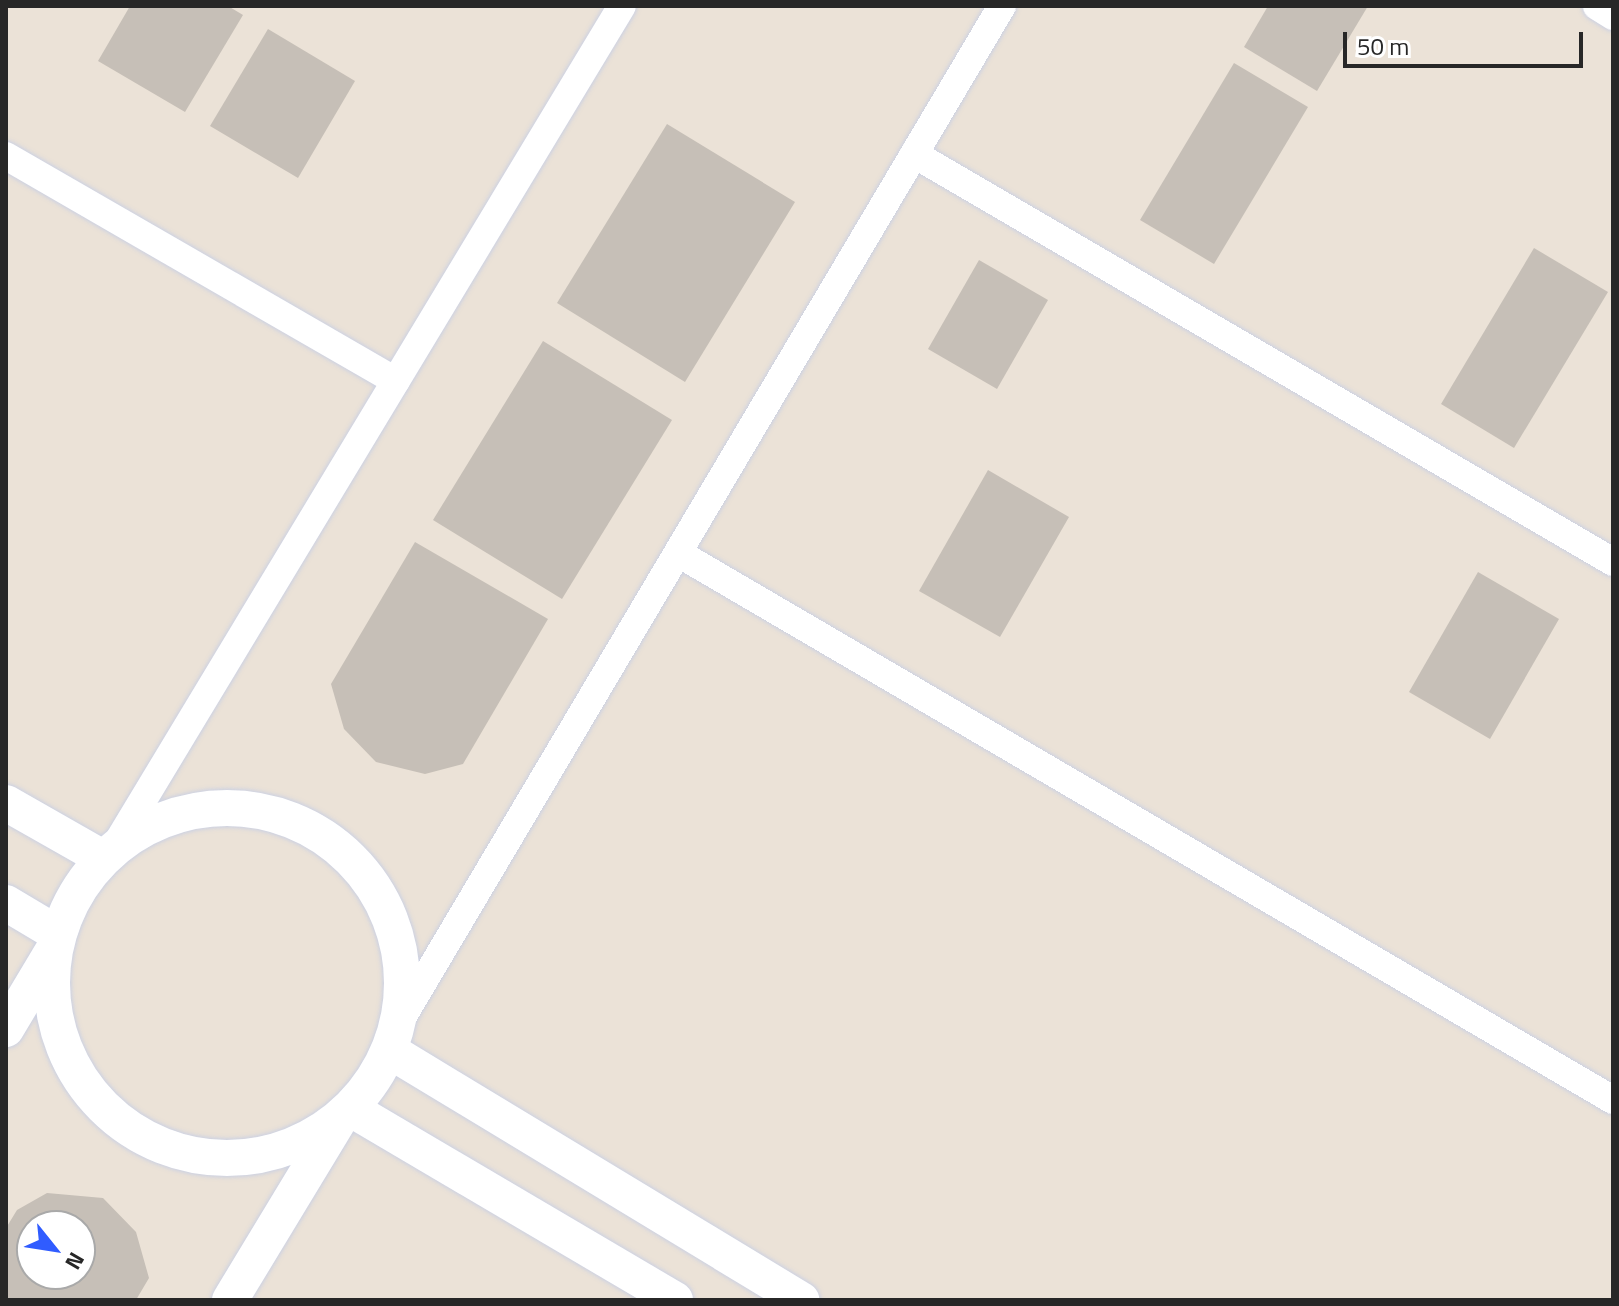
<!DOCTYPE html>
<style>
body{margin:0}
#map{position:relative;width:1619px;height:1306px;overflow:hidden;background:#ebe2d7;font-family:"Titillium Web",sans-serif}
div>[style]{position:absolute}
.building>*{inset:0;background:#c6bfb7}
.roads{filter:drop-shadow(0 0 2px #ccd1e2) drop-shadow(0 0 2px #ccd1e2)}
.minor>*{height:28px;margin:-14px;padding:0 14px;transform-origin:14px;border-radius:14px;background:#fff}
.tertiary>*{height:36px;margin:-18px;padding:0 18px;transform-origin:18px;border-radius:18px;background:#fff}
.tertiary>.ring{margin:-18px;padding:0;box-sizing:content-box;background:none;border:36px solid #fff;border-radius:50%}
span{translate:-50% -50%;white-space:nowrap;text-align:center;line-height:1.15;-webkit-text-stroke:7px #fff;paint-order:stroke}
.frame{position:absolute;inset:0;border:8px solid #272727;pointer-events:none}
.north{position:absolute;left:16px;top:1210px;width:80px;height:80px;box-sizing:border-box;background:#fff;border:2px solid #a9a9a9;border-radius:50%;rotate:120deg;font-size:22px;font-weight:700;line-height:32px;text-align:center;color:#272727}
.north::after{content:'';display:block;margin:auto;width:28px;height:36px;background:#305cff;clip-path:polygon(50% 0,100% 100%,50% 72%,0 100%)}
.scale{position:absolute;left:1343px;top:32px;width:240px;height:36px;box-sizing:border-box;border:4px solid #272727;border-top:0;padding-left:10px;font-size:24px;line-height:28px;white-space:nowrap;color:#272727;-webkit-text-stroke:6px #fff;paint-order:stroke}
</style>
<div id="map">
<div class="building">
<div style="clip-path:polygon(130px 6px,228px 6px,243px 15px,185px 112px,98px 61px)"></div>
<div style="clip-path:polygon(1268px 6px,1368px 6px,1317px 91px,1244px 47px)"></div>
<div style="clip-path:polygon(268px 29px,355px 81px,298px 178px,210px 126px)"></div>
<div style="clip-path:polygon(1234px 63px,1308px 107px,1214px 264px,1140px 220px)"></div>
<div style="clip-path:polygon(667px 124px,795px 202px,685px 382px,557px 303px)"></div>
<div style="clip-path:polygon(1534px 248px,1608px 292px,1514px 448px,1441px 404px)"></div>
<div style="clip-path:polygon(979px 260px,1048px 300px,997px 389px,928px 349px)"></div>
<div style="clip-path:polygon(543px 341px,672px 420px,562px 599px,433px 520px)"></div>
<div style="clip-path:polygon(988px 470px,1069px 517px,1000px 637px,919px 591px)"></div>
<div style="clip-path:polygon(415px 542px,548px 619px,463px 764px,425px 774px,376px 762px,344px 729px,331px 684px)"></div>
<div style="clip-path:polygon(1478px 572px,1559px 619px,1490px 739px,1409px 692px)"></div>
<div style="clip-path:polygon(evenodd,47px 1193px,103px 1198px,136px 1232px,149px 1278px,136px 1300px,6px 1300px,6px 1228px,17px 1210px,47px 1193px,32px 1226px,80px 1226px,80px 1274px,32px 1274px,32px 1226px)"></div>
</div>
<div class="roads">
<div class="minor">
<div style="left:1597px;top:6px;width:19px;rotate:32deg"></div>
<div style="left:914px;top:154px;width:809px;rotate:30.27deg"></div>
<div style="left:6px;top:156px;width:450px;rotate:30deg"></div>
<div style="left:678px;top:553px;width:1083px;rotate:30.33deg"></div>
<div style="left:114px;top:848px;width:983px;rotate:-58.9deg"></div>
<div style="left:400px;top:1021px;width:1180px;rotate:-59.33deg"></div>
</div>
<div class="tertiary">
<div style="left:6px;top:803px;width:112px;rotate:29.6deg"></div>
<div class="ring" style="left:52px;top:808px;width:314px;height:314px"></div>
<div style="left:6px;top:903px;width:61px;rotate:30.8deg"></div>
<div style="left:6px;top:1029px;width:90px;rotate:-59.1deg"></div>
<div style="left:390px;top:1051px;width:481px;rotate:31.2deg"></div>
<div style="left:351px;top:1109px;width:376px;rotate:30.5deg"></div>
<div style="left:230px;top:1300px;width:207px;rotate:-58.8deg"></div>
</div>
</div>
<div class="frame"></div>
<div class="north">N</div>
<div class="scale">50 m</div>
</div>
